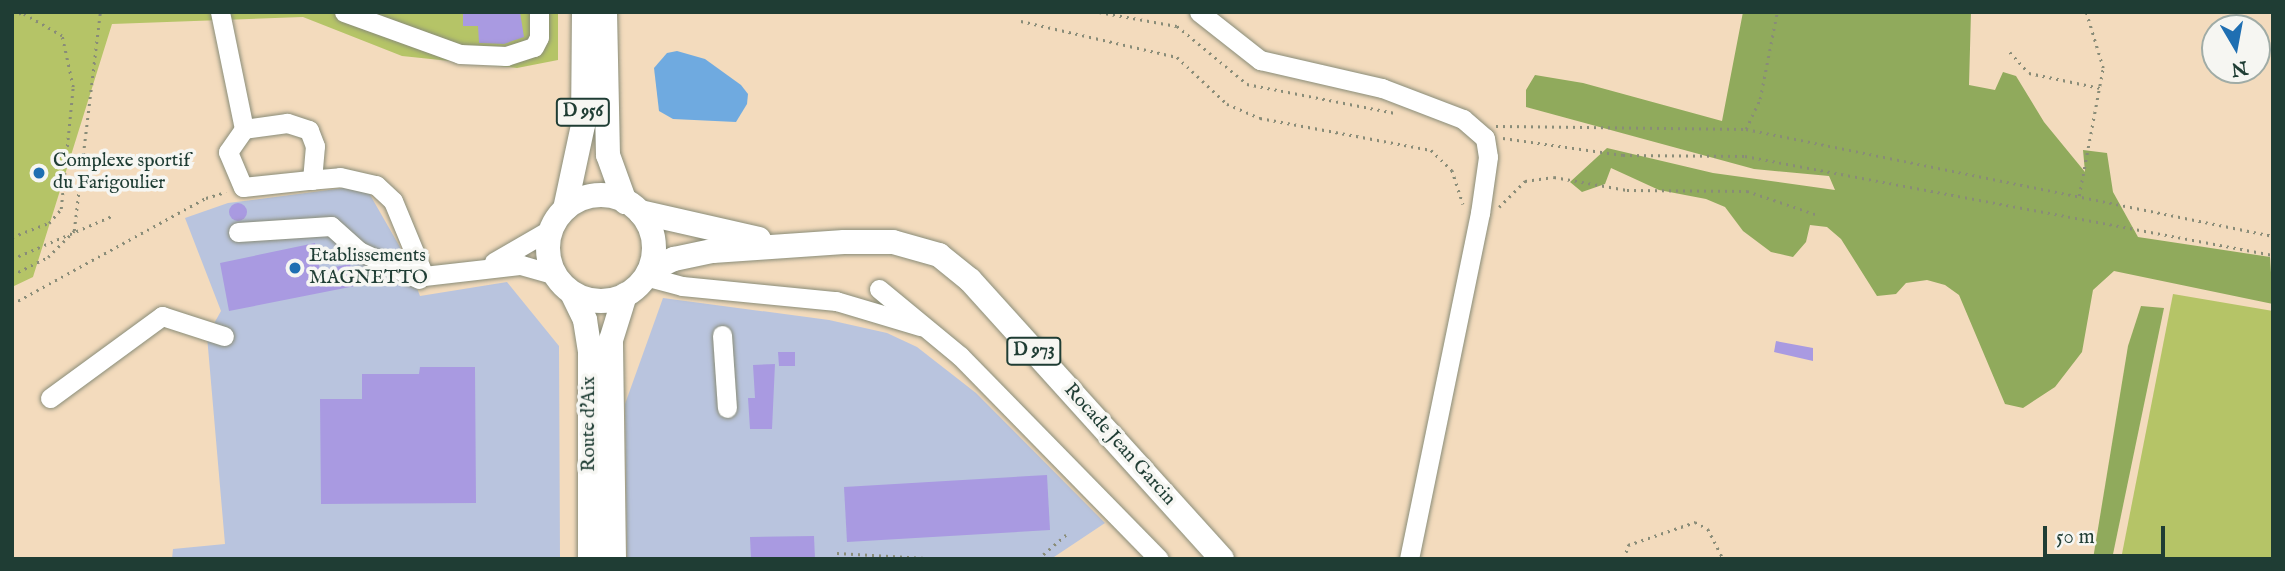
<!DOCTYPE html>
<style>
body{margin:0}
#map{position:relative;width:2285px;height:571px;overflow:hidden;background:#f3dbbd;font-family:"IM FELL English",serif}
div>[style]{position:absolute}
.industrial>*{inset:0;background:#b9c4de}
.green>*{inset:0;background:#b5c467}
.forest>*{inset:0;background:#90aa5c}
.water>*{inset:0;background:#6faae0}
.building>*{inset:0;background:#a99ae1}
.round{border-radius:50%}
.path>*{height:2.5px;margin-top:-1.25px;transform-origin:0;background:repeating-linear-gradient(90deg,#898c78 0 2px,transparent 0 7px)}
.roads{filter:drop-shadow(0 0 2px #898c78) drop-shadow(0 0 2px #898c78)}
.minor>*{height:19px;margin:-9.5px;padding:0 9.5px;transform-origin:9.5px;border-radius:9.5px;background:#fff}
.major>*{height:24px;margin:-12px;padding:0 12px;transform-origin:12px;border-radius:12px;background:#fff}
.major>.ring{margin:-12px;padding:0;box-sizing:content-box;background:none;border:24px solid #fff;border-radius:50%}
.dots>*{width:19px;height:19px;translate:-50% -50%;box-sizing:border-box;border:4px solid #f6f6f2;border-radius:50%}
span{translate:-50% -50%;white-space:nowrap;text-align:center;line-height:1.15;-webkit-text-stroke:7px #f6f6f2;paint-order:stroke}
.shield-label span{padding:2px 5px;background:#f6f6f2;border:2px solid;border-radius:5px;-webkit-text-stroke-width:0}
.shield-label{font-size:18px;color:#1f3d34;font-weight:700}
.poi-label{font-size:19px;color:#1f3d34}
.left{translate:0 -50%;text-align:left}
.street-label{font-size:19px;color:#1f3d34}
.frame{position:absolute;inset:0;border:14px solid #1f3d34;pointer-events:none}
.north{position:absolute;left:2201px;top:14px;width:70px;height:70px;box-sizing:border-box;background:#f6f6f2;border:2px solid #a0aca6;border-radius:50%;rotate:170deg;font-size:19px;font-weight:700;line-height:28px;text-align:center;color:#1f3d34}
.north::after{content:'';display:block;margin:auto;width:24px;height:32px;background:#1f6fb2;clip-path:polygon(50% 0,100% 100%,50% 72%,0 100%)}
.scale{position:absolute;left:2043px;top:526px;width:122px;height:32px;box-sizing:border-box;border:4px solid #1f3d34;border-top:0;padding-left:9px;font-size:21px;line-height:24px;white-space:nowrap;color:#1f3d34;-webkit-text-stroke:5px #f6f6f2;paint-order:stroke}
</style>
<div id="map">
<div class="industrial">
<div style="clip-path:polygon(344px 188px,369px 193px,404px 254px,420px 296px,507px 282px,559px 346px,560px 559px,172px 559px,173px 549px,225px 544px,207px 336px,221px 311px,185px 218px,228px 203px)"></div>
<div style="clip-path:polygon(663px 298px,829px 320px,887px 333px,917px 347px,976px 393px,1105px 523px,1051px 559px,627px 559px,625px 404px)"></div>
</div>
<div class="green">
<div style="clip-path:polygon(12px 12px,558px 12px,558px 60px,517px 68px,402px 56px,303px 17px,112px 24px,33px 277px,12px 287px)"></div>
<div style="clip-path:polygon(2173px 294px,2273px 311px,2273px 559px,2121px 559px)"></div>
</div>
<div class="forest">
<div style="clip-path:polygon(1743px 12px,1971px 12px,1969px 85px,1995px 90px,2003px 72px,2016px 76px,2044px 122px,2085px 172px,2083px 150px,2107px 153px,2113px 192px,2138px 237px,2270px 257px,2273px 304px,2114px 271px,2093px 290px,2082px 352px,2055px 387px,2023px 408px,2005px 404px,1959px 295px,1945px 285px,1927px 280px,1906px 283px,1896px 294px,1877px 296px,1841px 239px,1827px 227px,1810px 225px,1806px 242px,1793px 257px,1771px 252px,1743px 231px,1725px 207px,1706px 199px,1659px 190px,1611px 168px,1605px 184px,1582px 192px,1570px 182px,1607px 148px,1713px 173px,1835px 190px,1829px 176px,1754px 169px,1526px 107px,1526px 90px,1535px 75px,1583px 83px,1722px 121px)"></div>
<div style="clip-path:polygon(2141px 306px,2164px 308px,2112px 559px,2093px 559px,2128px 346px)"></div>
</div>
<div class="water">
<div style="clip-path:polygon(677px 51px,705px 59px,741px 85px,748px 94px,747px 104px,736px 122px,673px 119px,659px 111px,654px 68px,667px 53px)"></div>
</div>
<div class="building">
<div style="clip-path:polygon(463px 12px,520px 12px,524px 37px,504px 44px,479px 43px,478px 26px,463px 26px)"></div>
<div class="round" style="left:229px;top:203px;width:18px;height:18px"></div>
<div style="clip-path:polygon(315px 243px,320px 270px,350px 264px,355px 286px,229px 311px,220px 263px)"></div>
<div style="clip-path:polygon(1776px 341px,1813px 348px,1813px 361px,1774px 352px)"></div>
<div style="clip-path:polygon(778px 352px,795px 352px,795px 366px,779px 366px)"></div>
<div style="clip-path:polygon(775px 364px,772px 429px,750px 429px,748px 398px,755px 398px,753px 365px)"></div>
<div style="clip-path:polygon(420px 367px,475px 367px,476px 503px,321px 504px,320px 399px,362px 399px,362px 374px,419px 374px)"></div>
<div style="clip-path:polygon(1047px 475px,1050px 530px,847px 542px,844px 487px)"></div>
<div style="clip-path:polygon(814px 536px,815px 559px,751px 559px,750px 537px)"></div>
</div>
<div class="path">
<div style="left:1099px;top:12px;width:79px;rotate:10.2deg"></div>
<div style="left:1177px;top:26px;width:91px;rotate:39.6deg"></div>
<div style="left:1247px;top:84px;width:151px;rotate:11.1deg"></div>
<div style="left:12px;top:15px;width:13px;rotate:-13deg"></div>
<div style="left:1021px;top:21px;width:160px;rotate:13deg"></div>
<div style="left:1177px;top:57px;width:69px;rotate:43.2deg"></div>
<div style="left:1227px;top:104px;width:36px;rotate:23deg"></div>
<div style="left:1260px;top:118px;width:174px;rotate:10.6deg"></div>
<div style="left:1431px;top:150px;width:29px;rotate:44deg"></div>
<div style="left:1452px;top:170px;width:36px;rotate:72deg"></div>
<div style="left:2010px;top:52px;width:28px;rotate:48deg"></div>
<div style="left:2029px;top:73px;width:73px;rotate:11.9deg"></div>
<div style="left:1496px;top:126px;width:250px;rotate:0.7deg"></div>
<div style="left:1746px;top:129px;width:538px;rotate:11.48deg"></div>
<div style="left:1746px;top:129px;width:33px;rotate:-65deg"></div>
<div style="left:1760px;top:99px;width:89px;rotate:-78.9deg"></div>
<div style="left:1503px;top:138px;width:121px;rotate:8.1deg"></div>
<div style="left:1623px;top:155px;width:122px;rotate:0.5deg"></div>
<div style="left:1745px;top:156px;width:537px;rotate:10.62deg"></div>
<div style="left:2079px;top:196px;width:130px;rotate:-79.4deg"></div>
<div style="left:2103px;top:68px;width:59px;rotate:-106.9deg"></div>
<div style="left:1499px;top:207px;width:37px;rotate:-45deg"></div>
<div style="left:1525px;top:181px;width:29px;rotate:-8deg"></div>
<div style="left:1554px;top:177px;width:74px;rotate:10.1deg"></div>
<div style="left:1627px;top:190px;width:120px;rotate:0.5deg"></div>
<div style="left:1747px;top:191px;width:72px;rotate:18.7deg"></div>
<div style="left:12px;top:237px;width:40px;rotate:-21deg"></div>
<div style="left:49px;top:223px;width:18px;rotate:-49deg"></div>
<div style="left:61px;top:209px;width:123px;rotate:-84.4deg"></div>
<div style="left:73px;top:87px;width:52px;rotate:-102.2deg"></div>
<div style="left:62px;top:36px;width:46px;rotate:-150.1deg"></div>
<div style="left:12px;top:259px;width:109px;rotate:-23.3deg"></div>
<div style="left:12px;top:275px;width:40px;rotate:-26.6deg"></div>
<div style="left:48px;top:257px;width:37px;rotate:-45deg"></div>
<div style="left:74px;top:231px;width:221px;rotate:-83.2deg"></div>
<div style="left:12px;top:304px;width:221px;rotate:-28.7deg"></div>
<div style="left:206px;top:198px;width:21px;rotate:-17deg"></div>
<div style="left:837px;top:553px;width:107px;rotate:3.2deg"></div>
<div style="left:1038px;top:559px;width:37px;rotate:-41deg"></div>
<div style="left:1624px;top:559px;width:15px;rotate:-74deg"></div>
<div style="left:1628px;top:545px;width:71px;rotate:-18.9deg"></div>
<div style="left:1695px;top:522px;width:15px;rotate:28deg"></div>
<div style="left:1708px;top:529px;width:34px;rotate:63deg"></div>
</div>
<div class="roads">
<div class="minor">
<div style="left:220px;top:12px;width:119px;rotate:78.4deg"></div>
<div style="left:344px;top:12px;width:123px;rotate:19.9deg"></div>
<div style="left:460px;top:54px;width:46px;rotate:2.5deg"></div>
<div style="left:506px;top:56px;width:29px;rotate:-18deg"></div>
<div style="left:534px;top:47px;width:11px;rotate:-63deg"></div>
<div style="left:539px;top:37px;width:25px;rotate:-90deg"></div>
<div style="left:1199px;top:12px;width:78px;rotate:38.2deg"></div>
<div style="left:1260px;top:60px;width:125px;rotate:12.9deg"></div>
<div style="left:1382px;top:88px;width:87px;rotate:20.9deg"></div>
<div style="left:1463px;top:119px;width:29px;rotate:41deg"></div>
<div style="left:1485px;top:138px;width:19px;rotate:81deg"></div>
<div style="left:1488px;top:157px;width:57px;rotate:98.1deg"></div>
<div style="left:1480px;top:213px;width:353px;rotate:101.6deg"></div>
<div style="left:312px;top:180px;width:34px;rotate:-85deg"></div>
<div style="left:315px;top:146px;width:17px;rotate:-111deg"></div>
<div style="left:309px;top:130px;width:23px;rotate:-162deg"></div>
<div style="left:287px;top:123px;width:43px;rotate:172.1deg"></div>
<div style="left:244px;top:129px;width:28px;rotate:125deg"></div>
<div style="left:228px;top:152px;width:38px;rotate:67deg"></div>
<div style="left:243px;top:187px;width:65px;rotate:-6.1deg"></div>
<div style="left:308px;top:180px;width:32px;rotate:-5deg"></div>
<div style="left:340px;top:177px;width:37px;rotate:13deg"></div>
<div style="left:376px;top:185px;width:23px;rotate:43deg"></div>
<div style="left:393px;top:201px;width:81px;rotate:67.5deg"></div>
<div style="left:424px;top:276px;width:98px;rotate:-6.5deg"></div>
<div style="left:521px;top:265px;width:35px;rotate:16deg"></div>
<div style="left:238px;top:232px;width:93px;rotate:-3.7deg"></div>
<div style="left:331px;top:226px;width:38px;rotate:42deg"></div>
<div style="left:359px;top:251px;width:66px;rotate:25deg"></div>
<div style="left:494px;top:262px;width:66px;rotate:-30.1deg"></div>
<div style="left:645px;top:276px;width:38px;rotate:15deg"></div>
<div style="left:682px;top:286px;width:155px;rotate:5.6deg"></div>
<div style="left:836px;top:301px;width:88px;rotate:16.6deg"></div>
<div style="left:879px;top:289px;width:105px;rotate:39.6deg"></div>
<div style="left:960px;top:356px;width:284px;rotate:45.6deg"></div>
<div style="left:722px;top:335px;width:73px;rotate:86.1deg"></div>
<div style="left:50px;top:398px;width:139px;rotate:-36.2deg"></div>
<div style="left:162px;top:316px;width:65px;rotate:17.9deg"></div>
</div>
<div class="major">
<div style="left:605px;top:12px;width:143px;rotate:88.8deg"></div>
<div style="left:608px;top:155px;width:50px;rotate:70.1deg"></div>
<div class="ring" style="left:548px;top:195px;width:82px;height:82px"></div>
<div style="left:565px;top:209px;width:86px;rotate:-77.9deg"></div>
<div style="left:583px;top:125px;width:113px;rotate:-89.5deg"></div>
<div style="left:640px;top:212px;width:122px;rotate:12.8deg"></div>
<div style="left:649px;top:271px;width:28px;rotate:-26deg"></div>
<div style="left:674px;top:259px;width:40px;rotate:-12deg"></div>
<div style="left:713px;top:251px;width:131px;rotate:-3.9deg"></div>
<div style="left:844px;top:242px;width:49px"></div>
<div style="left:893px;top:242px;width:48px;rotate:15.8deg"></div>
<div style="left:939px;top:255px;width:40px;rotate:39deg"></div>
<div style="left:970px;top:280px;width:376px;rotate:47.9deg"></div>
<div style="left:572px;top:293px;width:30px;rotate:64deg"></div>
<div style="left:585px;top:320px;width:33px;rotate:81deg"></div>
<div style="left:590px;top:353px;width:206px;rotate:90deg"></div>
<div style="left:614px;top:559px;width:219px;rotate:-90.8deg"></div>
<div style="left:611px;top:340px;width:47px;rotate:-72.7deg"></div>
</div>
</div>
<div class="dots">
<div style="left:39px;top:173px;background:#1f6fb2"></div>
<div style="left:295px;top:268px;background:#1f6fb2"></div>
</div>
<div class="shield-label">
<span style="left:583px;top:112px">D 956</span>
<span style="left:1034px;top:351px">D 973</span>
</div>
<div class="poi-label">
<span class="left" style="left:53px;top:173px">Complexe sportif<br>du Farigoulier</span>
<span class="left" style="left:309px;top:268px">Etablissements<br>MAGNETTO</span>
</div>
<div class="street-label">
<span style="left:590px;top:424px;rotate:-90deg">Route d'Aix</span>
<span style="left:1119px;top:445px;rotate:48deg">Rocade Jean Garcin</span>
</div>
<div class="frame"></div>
<div class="north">N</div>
<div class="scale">50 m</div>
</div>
